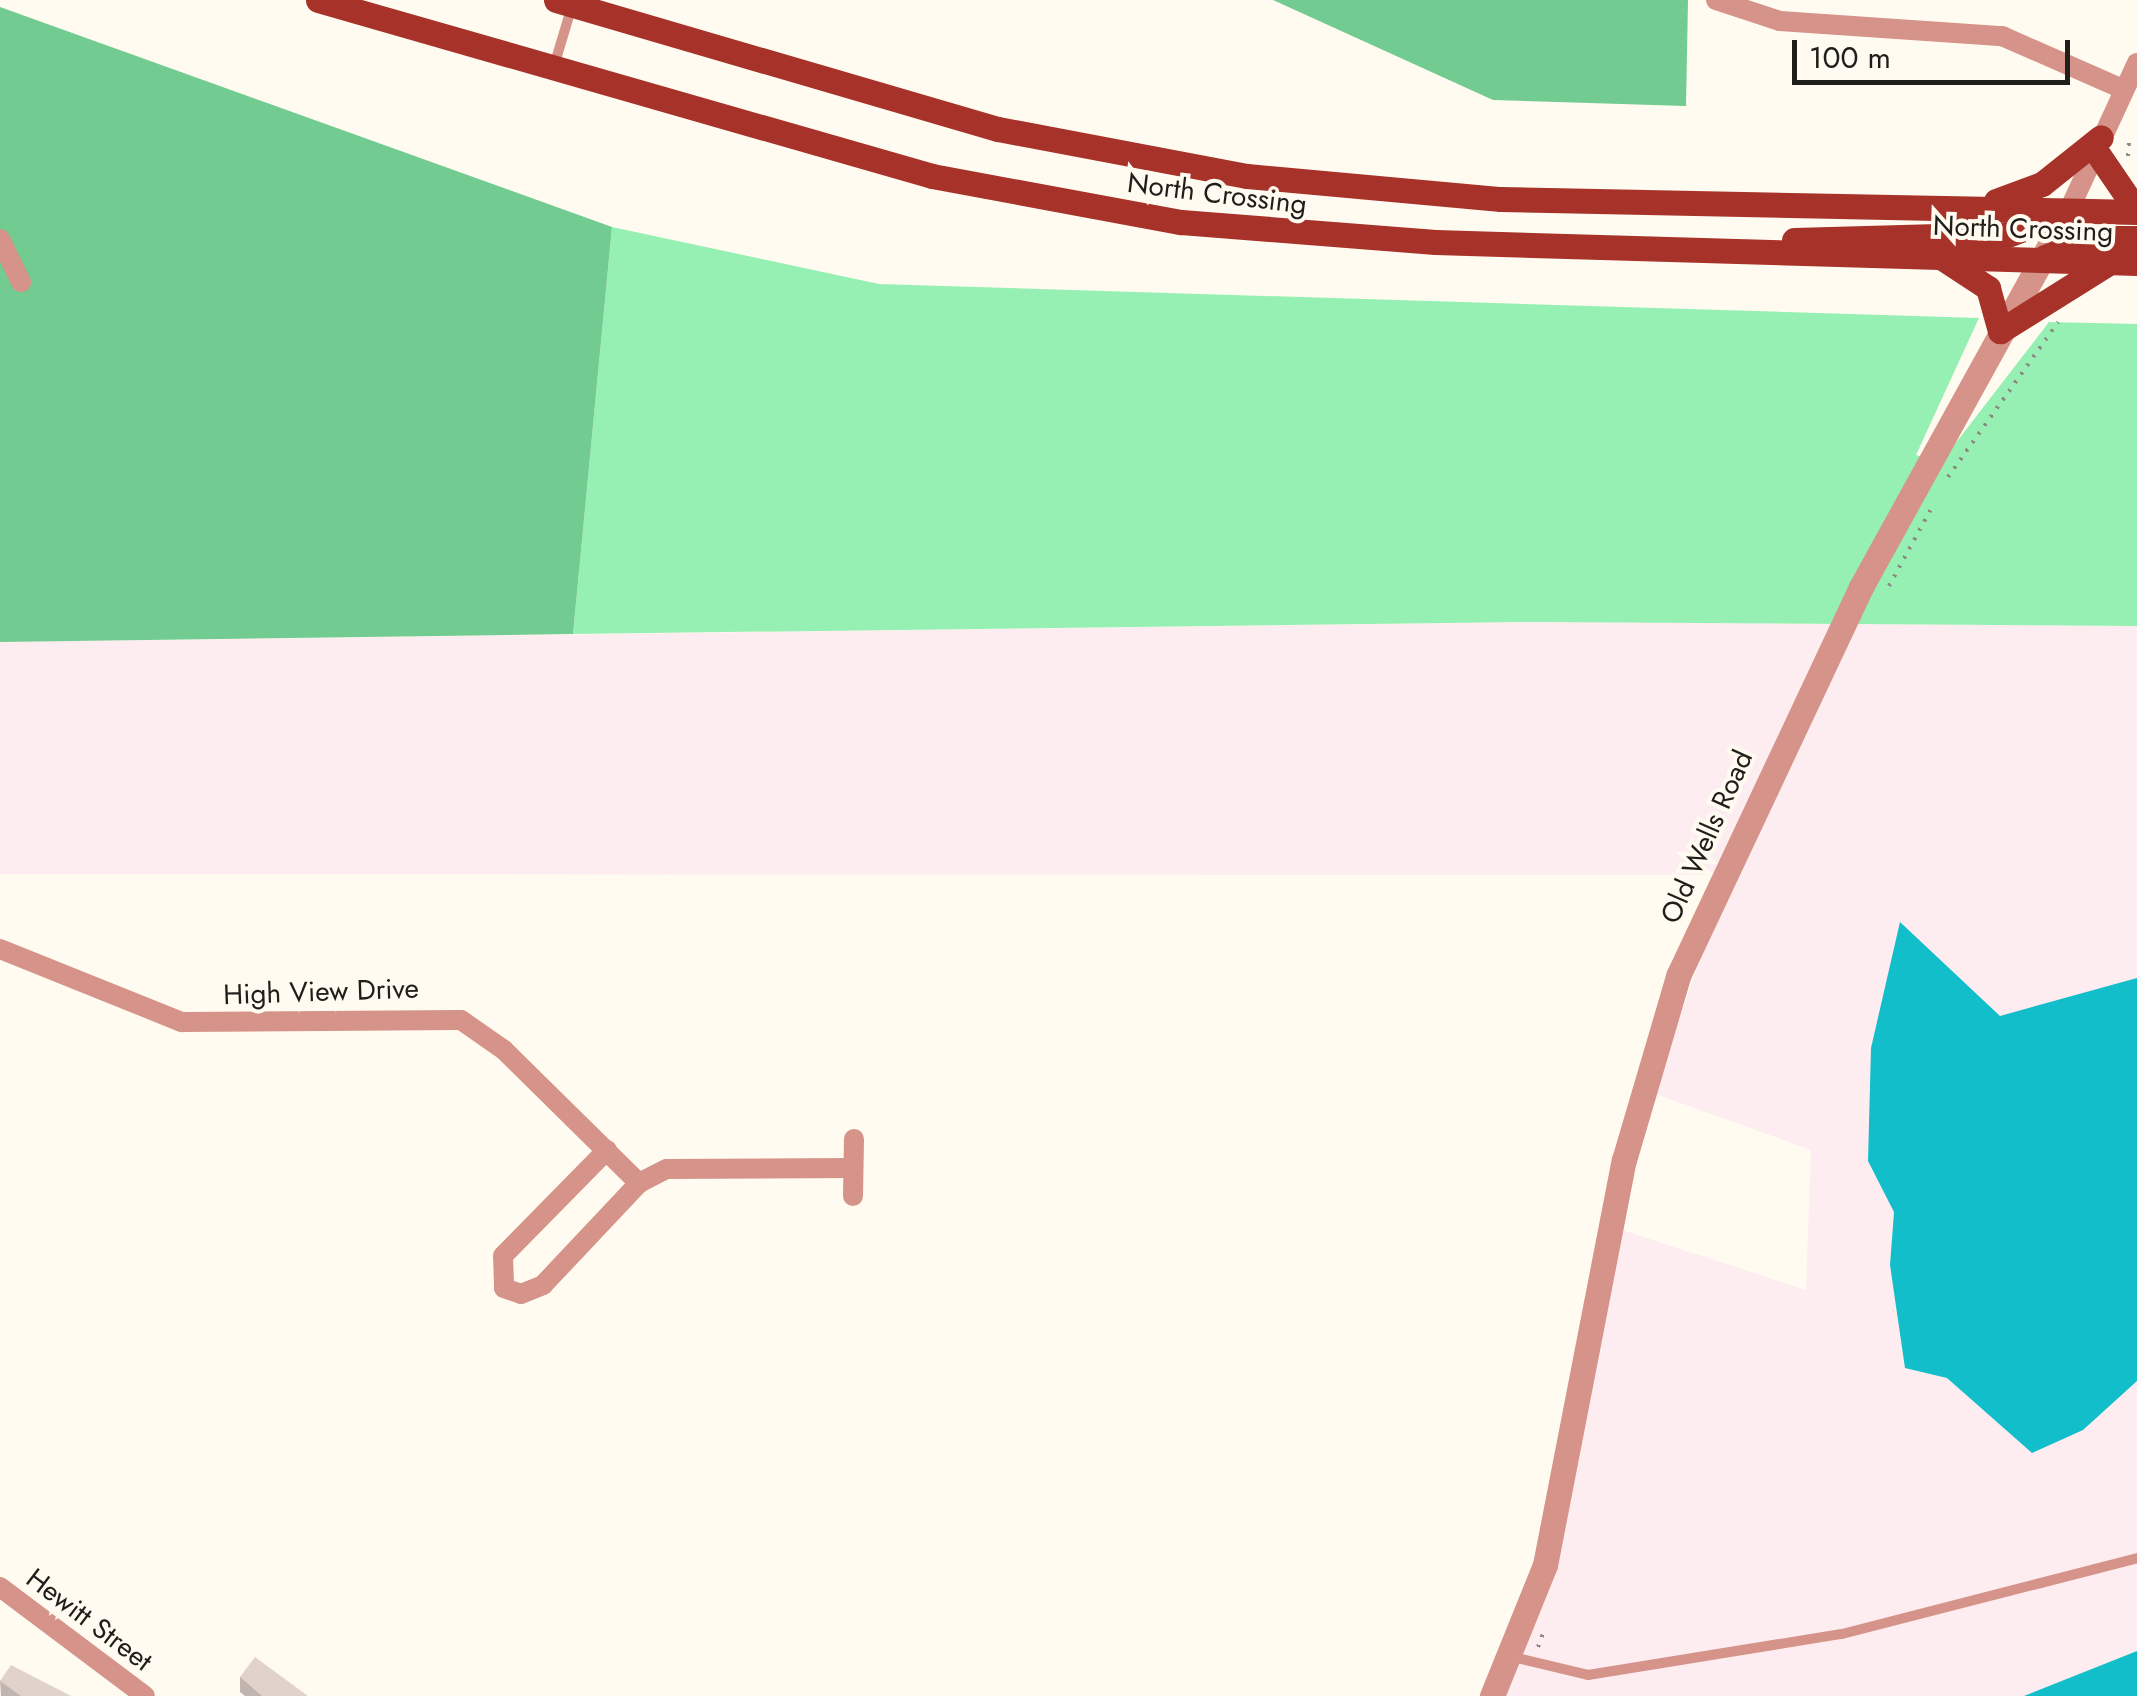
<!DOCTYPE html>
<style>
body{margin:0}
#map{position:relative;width:2137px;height:1696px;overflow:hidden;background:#fffbf0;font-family:Jost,sans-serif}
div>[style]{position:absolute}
.industrial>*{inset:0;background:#fdedf0}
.green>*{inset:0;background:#97f0b3}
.forest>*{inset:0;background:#72cb90}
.water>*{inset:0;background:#11beca}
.path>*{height:4px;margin-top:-2px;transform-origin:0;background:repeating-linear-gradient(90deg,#8d8a82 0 2.5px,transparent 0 10.5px)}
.service>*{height:10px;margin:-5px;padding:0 5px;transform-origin:5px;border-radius:5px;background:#d59389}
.minor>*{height:20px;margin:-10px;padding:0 10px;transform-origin:10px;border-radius:10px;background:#d59389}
.tertiary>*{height:25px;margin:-12.5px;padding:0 12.5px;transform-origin:12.5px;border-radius:12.5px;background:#d59389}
.primary>*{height:25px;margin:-12.5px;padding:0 12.5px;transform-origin:12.5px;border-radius:12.5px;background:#a73229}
.wall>*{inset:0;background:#c2b5af}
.building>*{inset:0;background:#e1d3cc}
span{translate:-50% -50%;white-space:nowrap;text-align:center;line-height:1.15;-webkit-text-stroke:8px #fffbf0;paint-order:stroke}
.street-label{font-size:28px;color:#201e1a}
.scale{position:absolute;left:1792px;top:40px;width:278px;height:45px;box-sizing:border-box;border:5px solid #201e1a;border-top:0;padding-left:12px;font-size:30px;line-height:35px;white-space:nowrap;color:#201e1a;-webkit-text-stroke:8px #fffbf0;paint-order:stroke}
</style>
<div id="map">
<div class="industrial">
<div style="clip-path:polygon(1536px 622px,2137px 626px,2137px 1651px,2024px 1696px,1505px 1696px,1552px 1581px,1622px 1230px,1806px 1290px,1811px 1150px,1653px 1093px,1730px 875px,0 874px,0 642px)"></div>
</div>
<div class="green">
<div style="clip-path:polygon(612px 227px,879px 284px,1979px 318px,1916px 455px,1941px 462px,2049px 322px,2137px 324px,2137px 626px,1536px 622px,573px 634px)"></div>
</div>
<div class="forest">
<div style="clip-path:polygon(1273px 0,1688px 0,1686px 106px,1493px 100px)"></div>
<div style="clip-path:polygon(0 7px,612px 227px,573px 634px,0 642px)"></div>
</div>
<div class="water">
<div style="clip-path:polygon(1900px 922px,2000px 1016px,2137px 978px,2137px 1381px,2083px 1430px,2032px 1453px,1947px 1378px,1905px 1368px,1890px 1265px,1894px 1212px,1868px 1161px,1871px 1048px)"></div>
<div style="clip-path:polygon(2137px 1651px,2137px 1696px,2024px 1696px)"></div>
</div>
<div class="path">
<div style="left:2128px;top:156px;width:16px;rotate:-86deg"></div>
<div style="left:1948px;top:477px;width:190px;rotate:-54.6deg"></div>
<div style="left:1889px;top:586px;width:90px;rotate:-61.4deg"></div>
<div style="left:1538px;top:1647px;width:20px;rotate:-70deg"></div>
</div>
<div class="service">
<div style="left:554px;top:66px;width:63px;rotate:-73.3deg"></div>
<div style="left:1513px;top:1657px;width:77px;rotate:13.5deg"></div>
<div style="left:1588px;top:1675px;width:257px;rotate:-9.2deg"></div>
<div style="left:1842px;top:1634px;width:305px;rotate:-14.4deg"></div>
</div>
<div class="minor">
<div style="left:1716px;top:0;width:67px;rotate:18.2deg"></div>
<div style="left:1780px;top:21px;width:223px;rotate:3.9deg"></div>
<div style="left:2002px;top:36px;width:132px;rotate:23.7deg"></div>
<div style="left:2069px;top:210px;width:162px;rotate:-65.2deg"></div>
<div style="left:0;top:239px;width:48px;rotate:64deg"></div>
<div style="left:0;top:949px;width:196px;rotate:21.9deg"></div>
<div style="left:182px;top:1022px;width:279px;rotate:-0.4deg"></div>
<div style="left:461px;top:1020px;width:52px;rotate:34.9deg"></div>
<div style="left:504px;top:1050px;width:190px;rotate:44.6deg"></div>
<div style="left:607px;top:1150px;width:148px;rotate:134.5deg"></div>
<div style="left:503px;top:1256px;width:32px;rotate:88deg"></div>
<div style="left:504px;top:1288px;width:18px;rotate:19deg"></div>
<div style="left:521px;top:1294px;width:24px;rotate:-22deg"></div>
<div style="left:543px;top:1285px;width:140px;rotate:-46.7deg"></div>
<div style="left:639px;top:1183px;width:31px;rotate:-27deg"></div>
<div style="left:667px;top:1169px;width:186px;rotate:-0.3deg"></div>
<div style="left:853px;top:1196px;width:57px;rotate:-89deg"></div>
<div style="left:0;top:1587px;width:181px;rotate:36.9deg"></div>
</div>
<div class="tertiary">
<div style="left:1492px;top:1696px;width:141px;rotate:-68deg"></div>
<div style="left:1545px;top:1565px;width:413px;rotate:-79deg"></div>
<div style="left:1624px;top:1160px;width:192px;rotate:-73.6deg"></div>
<div style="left:1678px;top:976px;width:430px;rotate:-64.8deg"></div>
<div style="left:1861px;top:587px;width:431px;rotate:-61.1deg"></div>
</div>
<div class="primary">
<div style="left:318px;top:0;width:639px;rotate:15.99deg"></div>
<div style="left:932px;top:176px;width:253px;rotate:10.5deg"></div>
<div style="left:1181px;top:222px;width:255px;rotate:4.5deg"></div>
<div style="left:1435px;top:242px;width:702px;rotate:1.71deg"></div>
<div style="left:556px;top:0;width:460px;rotate:16.3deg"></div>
<div style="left:998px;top:129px;width:253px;rotate:10.7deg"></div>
<div style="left:1247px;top:176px;width:255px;rotate:5.2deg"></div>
<div style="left:1501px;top:199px;width:636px;rotate:1.17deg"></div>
<div style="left:2096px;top:151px;width:73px;rotate:55.7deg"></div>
<div style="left:1996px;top:201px;width:49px;rotate:-20.3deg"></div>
<div style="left:2042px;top:184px;width:75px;rotate:-38.5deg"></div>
<div style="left:1794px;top:240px;width:216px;rotate:-1.6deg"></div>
<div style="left:2010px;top:234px;width:53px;rotate:-20.8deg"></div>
<div style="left:2045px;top:257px;width:53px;rotate:-21.2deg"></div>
<div style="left:2094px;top:238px;width:43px"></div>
<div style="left:1944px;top:259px;width:53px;rotate:33.4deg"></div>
<div style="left:1988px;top:288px;width:45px;rotate:74.4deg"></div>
<div style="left:2000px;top:331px;width:126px;rotate:-32.1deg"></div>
</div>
<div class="wall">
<div style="clip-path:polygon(240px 1677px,308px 1696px,245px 1696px,240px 1692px)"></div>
<div style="clip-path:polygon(0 1680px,71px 1696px,1px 1696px)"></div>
</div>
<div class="building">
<div style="clip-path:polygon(255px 1657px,308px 1696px,262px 1696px,240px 1677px)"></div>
<div style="clip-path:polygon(11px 1665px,71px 1696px,21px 1696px,0 1681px)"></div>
</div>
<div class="street-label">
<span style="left:1217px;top:194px;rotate:7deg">North Crossing</span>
<span style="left:2023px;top:229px;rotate:2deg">North Crossing</span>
<span style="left:1707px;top:837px;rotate:-66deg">Old Wells Road</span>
<span style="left:321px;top:992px;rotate:-2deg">High View Drive</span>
<span style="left:89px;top:1620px;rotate:37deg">Hewitt Street</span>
</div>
<div class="scale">100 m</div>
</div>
